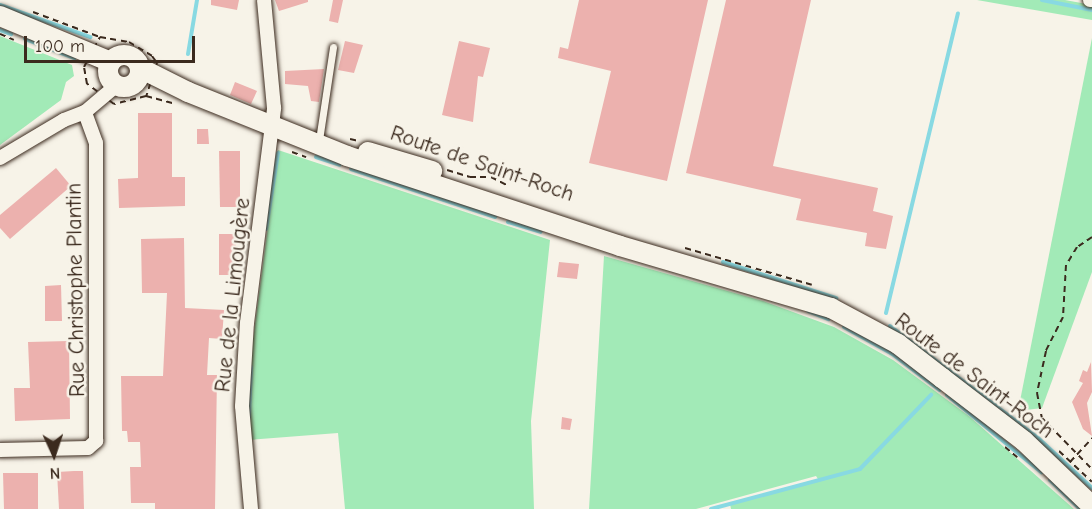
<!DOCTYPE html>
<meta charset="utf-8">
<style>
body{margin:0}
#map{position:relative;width:1092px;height:509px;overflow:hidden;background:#f7f3e8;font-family:"Comic Neue",sans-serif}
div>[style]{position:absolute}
.green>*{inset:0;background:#a2eab7}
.stream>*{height:4px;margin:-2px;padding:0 2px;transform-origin:2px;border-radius:2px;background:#88d9e2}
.building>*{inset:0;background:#ecb1ae}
.path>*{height:2px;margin-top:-1px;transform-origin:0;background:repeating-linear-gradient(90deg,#3b2a1e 0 6px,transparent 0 10.5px)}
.roads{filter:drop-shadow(0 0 2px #3b2a1e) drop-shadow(0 0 2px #3b2a1e)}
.lane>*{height:7px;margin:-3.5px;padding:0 3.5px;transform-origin:3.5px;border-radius:3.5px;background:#f7f3e8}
.street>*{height:14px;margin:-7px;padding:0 7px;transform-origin:7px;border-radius:7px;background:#f7f3e8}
.secondary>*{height:20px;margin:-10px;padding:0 10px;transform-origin:10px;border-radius:10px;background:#f7f3e8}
.secondary>.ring{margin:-10px;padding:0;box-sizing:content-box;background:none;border:20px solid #f7f3e8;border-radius:50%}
span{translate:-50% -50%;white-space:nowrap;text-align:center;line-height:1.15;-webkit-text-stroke:5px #f7f3e8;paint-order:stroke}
.street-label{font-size:22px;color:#3b2a1e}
.north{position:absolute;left:24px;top:425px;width:60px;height:60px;-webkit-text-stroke:4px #f7f3e8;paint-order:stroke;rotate:177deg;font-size:16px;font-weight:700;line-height:24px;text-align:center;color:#3b2a1e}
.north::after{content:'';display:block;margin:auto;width:21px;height:27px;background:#3b2a1e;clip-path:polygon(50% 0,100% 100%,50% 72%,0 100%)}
.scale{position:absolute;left:24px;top:36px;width:171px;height:27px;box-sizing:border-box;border:3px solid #3b2a1e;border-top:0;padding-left:8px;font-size:18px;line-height:21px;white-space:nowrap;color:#3b2a1e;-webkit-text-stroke:4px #f7f3e8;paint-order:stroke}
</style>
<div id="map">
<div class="green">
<div style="clip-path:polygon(977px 0,1065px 0,1092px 5px,1092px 20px)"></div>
<div style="clip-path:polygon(0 36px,72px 65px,74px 76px,66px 82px,61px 100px,0 145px)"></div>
<div style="clip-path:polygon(1092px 38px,1092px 272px,1042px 408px,1018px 411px)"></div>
<div style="clip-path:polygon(278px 150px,550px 240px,531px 421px,534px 509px,345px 509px,338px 433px,248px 440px,251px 355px)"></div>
<div style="clip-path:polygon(604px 256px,763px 301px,834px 327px,893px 360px,969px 416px,1074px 509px,731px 509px,730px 504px,818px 479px,816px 476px,696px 509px,589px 509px)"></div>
</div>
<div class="stream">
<div style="left:1042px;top:0;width:51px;rotate:11.3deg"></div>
<div style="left:0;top:5px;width:96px;rotate:19.6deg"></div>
<div style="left:0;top:30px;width:12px;rotate:20deg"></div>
<div style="left:25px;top:39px;width:53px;rotate:21.2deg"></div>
<div style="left:188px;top:54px;width:55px;rotate:-80.5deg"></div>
<div style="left:316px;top:157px;width:25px;rotate:18deg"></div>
<div style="left:351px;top:169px;width:152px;rotate:18.4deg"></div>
<div style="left:508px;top:222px;width:34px;rotate:17deg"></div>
<div style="left:266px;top:229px;width:77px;rotate:-81deg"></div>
<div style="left:723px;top:262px;width:119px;rotate:17.7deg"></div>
<div style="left:808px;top:311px;width:22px;rotate:22deg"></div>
<div style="left:886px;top:313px;width:308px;rotate:-76.5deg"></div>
<div style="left:890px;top:326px;width:184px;rotate:37.1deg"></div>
<div style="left:1037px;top:437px;width:75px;rotate:42.8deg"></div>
<div style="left:844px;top:327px;width:54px;rotate:29deg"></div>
<div style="left:891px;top:353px;width:61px;rotate:37.1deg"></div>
<div style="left:947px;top:395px;width:122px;rotate:39.3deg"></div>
<div style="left:249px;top:417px;width:50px;rotate:-87.7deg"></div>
<div style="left:1050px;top:480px;width:42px;rotate:44deg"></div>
<div style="left:711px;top:509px;width:154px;rotate:-15deg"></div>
<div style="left:860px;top:469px;width:103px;rotate:-46.2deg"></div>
</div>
<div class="building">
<div style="clip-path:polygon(211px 0,239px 0,237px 10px,211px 5px)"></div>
<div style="clip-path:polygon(275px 0,308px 0,308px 2px,279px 11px)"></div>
<div style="clip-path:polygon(333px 0,343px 0,338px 23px,329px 21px)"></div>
<div style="clip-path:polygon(579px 0,708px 0,667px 181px,589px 163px,611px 71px,558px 58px,560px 47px,568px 49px)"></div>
<div style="clip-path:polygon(726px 0,811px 0,773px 166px,878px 188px,873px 211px,893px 216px,886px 249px,865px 246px,867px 233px,796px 220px,801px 199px,686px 173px)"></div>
<div style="clip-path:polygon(345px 41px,363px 45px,354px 73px,338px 70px)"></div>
<div style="clip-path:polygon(459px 41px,490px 48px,483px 77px,478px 76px,473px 122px,442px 115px)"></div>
<div style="clip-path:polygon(324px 69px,319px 102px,311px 101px,308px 86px,285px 84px,285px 71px)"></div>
<div style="clip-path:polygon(235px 82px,257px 91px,251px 104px,230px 95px)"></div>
<div style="clip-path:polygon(138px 113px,172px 113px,172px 177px,185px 177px,185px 206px,119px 208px,118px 179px,138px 178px)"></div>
<div style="clip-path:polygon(197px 129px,208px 129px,209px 144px,197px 144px)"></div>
<div style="clip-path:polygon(219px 151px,240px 151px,240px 207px,220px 207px)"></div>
<div style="clip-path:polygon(56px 168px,71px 186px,10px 239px,0 228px,0 215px)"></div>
<div style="clip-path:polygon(219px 234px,237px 234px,232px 275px,219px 275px)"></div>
<div style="clip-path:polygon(184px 238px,185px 308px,224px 310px,222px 339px,209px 338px,207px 375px,217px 375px,215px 509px,155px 509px,155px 503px,131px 503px,130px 467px,141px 467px,140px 442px,128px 442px,127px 431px,122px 431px,121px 376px,163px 376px,167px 293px,142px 293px,141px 239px)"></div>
<div style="clip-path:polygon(559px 262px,579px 264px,577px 279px,557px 277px)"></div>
<div style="clip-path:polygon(61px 285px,62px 321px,45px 321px,45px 286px)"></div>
<div style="clip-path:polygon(69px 341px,70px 419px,15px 421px,14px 388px,30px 388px,28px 342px)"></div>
<div style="clip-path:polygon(1091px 362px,1092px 392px,1087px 403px,1092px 436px,1083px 429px,1072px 402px,1083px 383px,1079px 381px,1083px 370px,1087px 372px)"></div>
<div style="clip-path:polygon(562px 417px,572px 419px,570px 430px,561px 429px)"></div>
<div style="clip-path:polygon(74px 471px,83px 471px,84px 509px,59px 509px,57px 472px)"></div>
<div style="clip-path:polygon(3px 473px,38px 473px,38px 509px,4px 509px)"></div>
</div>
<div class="path">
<div style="left:33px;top:12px;width:72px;rotate:20.5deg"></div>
<div style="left:0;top:34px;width:15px;rotate:23deg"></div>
<div style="left:100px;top:37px;width:29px;rotate:10deg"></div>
<div style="left:129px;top:42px;width:27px;rotate:31deg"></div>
<div style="left:152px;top:56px;width:9px;rotate:54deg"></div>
<div style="left:157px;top:63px;width:35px;rotate:108deg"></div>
<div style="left:146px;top:96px;width:33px;rotate:166deg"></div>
<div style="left:114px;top:104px;width:34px;rotate:-143deg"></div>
<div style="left:87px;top:84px;width:17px;rotate:-100deg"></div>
<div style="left:84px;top:67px;width:34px;rotate:-62deg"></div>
<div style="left:146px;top:96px;width:28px;rotate:15deg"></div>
<div style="left:350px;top:139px;width:9px;rotate:13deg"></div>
<div style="left:292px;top:152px;width:15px;rotate:20deg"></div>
<div style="left:447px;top:170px;width:24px;rotate:17deg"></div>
<div style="left:470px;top:177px;width:21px"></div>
<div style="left:491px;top:177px;width:20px;rotate:27deg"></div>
<div style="left:1092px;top:237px;width:18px;rotate:146deg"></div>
<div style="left:1077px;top:247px;width:21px;rotate:121deg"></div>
<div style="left:1066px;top:265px;width:52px;rotate:93.3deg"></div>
<div style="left:1063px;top:317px;width:38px;rotate:117deg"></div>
<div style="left:1046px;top:351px;width:43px;rotate:102.1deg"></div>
<div style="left:1037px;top:393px;width:25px;rotate:79deg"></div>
<div style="left:1042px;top:418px;width:71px;rotate:45.6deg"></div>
<div style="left:685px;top:248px;width:132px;rotate:16.2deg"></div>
<div style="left:1005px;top:447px;width:16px;rotate:40deg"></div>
<div style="left:1059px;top:451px;width:45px;rotate:43.2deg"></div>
<div style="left:1070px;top:462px;width:33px;rotate:-47deg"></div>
</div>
<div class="roads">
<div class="lane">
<div style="left:319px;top:140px;width:94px;rotate:-81.4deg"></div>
</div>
<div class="street">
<div style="left:1090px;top:0;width:2px"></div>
<div style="left:0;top:158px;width:74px;rotate:-30.7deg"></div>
<div style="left:64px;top:120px;width:22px;rotate:-21deg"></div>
<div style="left:85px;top:112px;width:42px;rotate:-40.2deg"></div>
<div style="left:0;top:450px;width:88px;rotate:-1.3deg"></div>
<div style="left:88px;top:448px;width:11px;rotate:-41deg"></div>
<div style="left:96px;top:441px;width:298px;rotate:-90deg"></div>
<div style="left:96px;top:143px;width:33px;rotate:-110deg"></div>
<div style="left:251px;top:509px;width:103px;rotate:-95deg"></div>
<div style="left:242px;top:406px;width:83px;rotate:-86.6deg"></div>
<div style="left:247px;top:323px;width:217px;rotate:-82.8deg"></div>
<div style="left:274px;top:108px;width:108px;rotate:-95.3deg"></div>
</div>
<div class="secondary">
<div style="left:0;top:16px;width:120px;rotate:22.5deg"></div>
<div class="ring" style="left:108px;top:55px;width:12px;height:12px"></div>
<div style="left:140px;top:68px;width:54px;rotate:26.6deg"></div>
<div style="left:188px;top:92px;width:171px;rotate:21.9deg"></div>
<div style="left:347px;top:156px;width:287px;rotate:18.2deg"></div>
<div style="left:620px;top:246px;width:220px;rotate:16.4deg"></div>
<div style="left:831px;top:308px;width:76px;rotate:28.2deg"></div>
<div style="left:898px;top:344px;width:56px;rotate:37.7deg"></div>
<div style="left:942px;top:378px;width:103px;rotate:37.5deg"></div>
<div style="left:1024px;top:441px;width:94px;rotate:43.7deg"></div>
<div style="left:368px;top:152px;width:67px;rotate:16.5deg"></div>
</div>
</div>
<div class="street-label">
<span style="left:482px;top:164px;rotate:19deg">Route de Saint-Roch</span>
<span style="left:76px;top:290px;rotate:-91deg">Rue Christophe Plantin</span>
<span style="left:233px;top:295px;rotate:-84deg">Rue de la Limougère</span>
<span style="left:974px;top:376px;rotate:37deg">Route de Saint-Roch</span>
</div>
<div class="north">N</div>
<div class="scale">100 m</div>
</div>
